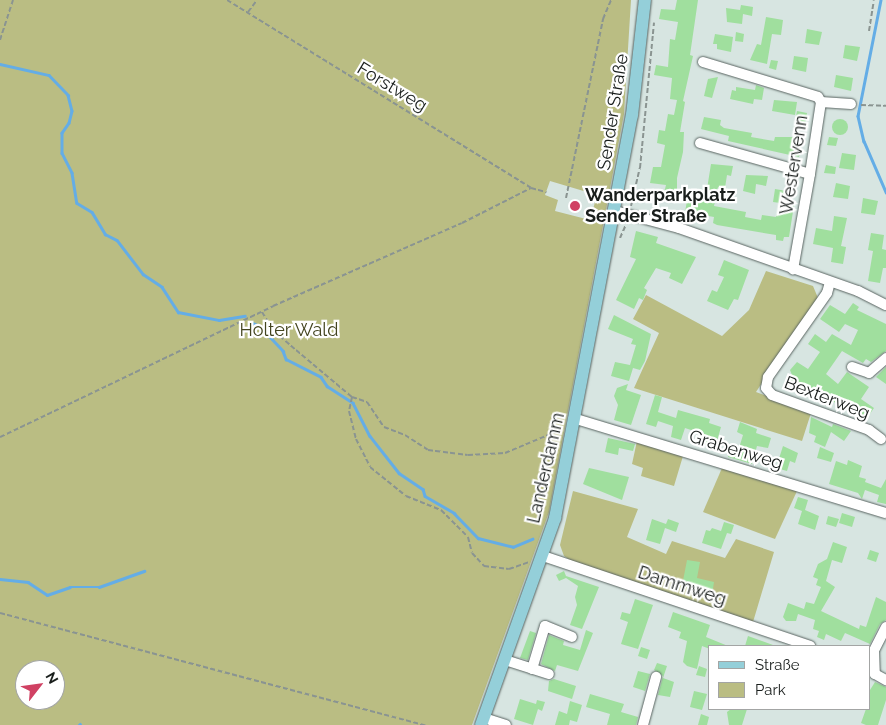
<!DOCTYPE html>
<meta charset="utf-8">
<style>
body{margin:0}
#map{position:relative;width:886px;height:725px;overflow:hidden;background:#d7e5e1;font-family:Raleway,sans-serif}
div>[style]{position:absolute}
.green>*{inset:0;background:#babd83}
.stream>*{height:2.5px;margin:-1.25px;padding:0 1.25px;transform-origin:1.25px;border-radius:1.25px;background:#64ade6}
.building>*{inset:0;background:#a0df9e}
.round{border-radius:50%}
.path>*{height:2px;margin-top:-1px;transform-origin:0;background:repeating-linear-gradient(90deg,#8a9491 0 5px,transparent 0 7.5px)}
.roads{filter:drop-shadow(0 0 1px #596461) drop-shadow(0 0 1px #596461)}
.minor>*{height:10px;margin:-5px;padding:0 5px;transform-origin:5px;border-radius:5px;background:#fff}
.major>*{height:12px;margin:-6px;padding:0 6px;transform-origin:6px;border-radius:6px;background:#94cfd9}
.dots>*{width:14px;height:14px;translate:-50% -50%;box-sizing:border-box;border:2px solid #fff;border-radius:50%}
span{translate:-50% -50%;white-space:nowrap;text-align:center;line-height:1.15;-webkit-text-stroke:4.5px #fff;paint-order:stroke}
.street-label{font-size:18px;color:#191e1c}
.poi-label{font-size:18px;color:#191e1c;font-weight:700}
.left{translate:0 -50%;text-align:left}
.park-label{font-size:18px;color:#43441f}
.legend{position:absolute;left:708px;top:645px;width:162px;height:65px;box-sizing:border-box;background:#fff;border:1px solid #a3a5a4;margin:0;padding:6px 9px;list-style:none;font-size:15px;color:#191e1c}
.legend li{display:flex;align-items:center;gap:10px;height:25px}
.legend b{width:25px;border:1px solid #a3a5a4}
.north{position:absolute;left:15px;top:660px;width:50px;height:50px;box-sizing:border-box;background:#fff;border:1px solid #a3a5a4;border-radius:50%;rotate:60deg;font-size:14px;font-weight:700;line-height:20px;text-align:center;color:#191e1c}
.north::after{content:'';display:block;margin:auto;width:18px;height:22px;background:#d04163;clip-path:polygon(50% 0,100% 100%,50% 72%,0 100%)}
</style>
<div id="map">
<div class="green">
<div style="clip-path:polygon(evenodd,0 0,631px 0,624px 114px,549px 512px,472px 725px,0 725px,0 0,550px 181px,597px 195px,590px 220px,555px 211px,558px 200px,545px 195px,550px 181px,0 0,25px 670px,55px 670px,55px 700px,25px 700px,25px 670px)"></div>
<div style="clip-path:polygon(766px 271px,813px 286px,818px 298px,756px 392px,811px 413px,802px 441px,634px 388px,659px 333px,633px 319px,646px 295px,722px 336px,749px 310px)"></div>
<div style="clip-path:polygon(637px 441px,683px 456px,674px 486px,641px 476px,643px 468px,632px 464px)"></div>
<div style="clip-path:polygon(722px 468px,797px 491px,775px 539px,703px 512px)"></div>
<div style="clip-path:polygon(573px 491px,638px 509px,627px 537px,666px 554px,672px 541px,725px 558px,736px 539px,774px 552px,753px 622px,574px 563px,564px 556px,560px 545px)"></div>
</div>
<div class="stream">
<div style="left:881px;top:0;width:118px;rotate:101.2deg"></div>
<div style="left:858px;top:116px;width:26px;rotate:77deg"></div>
<div style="left:864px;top:141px;width:56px;rotate:66.7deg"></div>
<div style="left:0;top:64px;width:50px;rotate:12.7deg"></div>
<div style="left:49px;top:75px;width:28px;rotate:46deg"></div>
<div style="left:68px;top:95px;width:16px;rotate:76deg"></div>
<div style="left:72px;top:111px;width:12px;rotate:104deg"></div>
<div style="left:69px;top:123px;width:12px;rotate:125deg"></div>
<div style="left:62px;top:133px;width:20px;rotate:90deg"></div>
<div style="left:62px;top:153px;width:22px;rotate:63deg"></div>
<div style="left:72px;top:173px;width:30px;rotate:81deg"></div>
<div style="left:77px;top:203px;width:17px;rotate:31deg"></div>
<div style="left:92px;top:212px;width:26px;rotate:59deg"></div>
<div style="left:105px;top:234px;width:13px;rotate:27deg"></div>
<div style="left:117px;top:240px;width:43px;rotate:52.6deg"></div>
<div style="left:143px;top:274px;width:23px;rotate:34deg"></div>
<div style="left:162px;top:287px;width:30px;rotate:57deg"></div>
<div style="left:178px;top:312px;width:42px;rotate:11deg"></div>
<div style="left:219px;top:320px;width:26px;rotate:-9deg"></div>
<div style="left:251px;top:322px;width:11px;rotate:27deg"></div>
<div style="left:261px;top:327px;width:33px;rotate:47deg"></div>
<div style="left:283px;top:351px;width:9px;rotate:69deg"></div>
<div style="left:286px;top:359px;width:39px;rotate:27deg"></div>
<div style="left:321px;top:377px;width:11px;rotate:56deg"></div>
<div style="left:327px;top:386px;width:31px;rotate:33deg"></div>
<div style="left:353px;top:403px;width:37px;rotate:63deg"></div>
<div style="left:370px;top:436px;width:47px;rotate:51.9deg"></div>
<div style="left:399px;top:473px;width:29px;rotate:34deg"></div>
<div style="left:423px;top:489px;width:7px;rotate:74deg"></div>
<div style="left:425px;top:496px;width:34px;rotate:30deg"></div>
<div style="left:454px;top:513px;width:35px;rotate:46deg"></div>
<div style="left:478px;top:538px;width:36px;rotate:14deg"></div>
<div style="left:513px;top:547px;width:21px;rotate:-23deg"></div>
<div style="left:0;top:579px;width:28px;rotate:6deg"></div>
<div style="left:28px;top:582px;width:23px;rotate:34deg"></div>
<div style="left:47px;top:595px;width:24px;rotate:-19deg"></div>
<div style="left:70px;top:587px;width:29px"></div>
<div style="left:99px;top:587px;width:48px;rotate:-19.6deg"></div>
<div style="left:79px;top:725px;width:1px;rotate:-45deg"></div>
</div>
<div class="building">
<div style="clip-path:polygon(677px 0,698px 0,690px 55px,693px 56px,683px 101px,685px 102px,680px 132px,684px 132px,683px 152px,677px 178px,677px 195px,664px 193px,666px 185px,650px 183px,653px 167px,661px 167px,665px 145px,657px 143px,659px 130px,665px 131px,668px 114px,674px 115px,677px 100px,670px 99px,672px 78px,654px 75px,656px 65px,668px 67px,670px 39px,675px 40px,678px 22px,659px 19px,661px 9px,675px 10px)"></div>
<div style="clip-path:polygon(741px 5px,753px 7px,752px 16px,743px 14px,742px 24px,727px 22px,726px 8px,740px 10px)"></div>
<div style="clip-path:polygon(766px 17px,783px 20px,781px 35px,772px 34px,767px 64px,750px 60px,757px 44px,761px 45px)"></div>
<div style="clip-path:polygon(807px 29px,822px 32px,819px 45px,805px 43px)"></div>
<div style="clip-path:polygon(736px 32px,744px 34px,743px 42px,735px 41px)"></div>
<div style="clip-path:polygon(715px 34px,733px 37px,731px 52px,717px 49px,717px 44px,713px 44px)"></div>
<div style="clip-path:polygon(845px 45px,860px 47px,857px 61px,843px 58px)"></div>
<div style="clip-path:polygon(794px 56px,808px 58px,806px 72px,792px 69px)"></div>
<div style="clip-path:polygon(771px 60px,778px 61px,776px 70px,769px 68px)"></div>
<div style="clip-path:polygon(836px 75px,853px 78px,851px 91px,834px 87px)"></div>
<div style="clip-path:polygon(718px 77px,712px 98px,704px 96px,708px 79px)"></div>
<div style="clip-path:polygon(756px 85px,764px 88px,762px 100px,754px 99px,753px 104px,730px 99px,732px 90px,736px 91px,736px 87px,755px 90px)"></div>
<div style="clip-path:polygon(774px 100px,797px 102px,795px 115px,772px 111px)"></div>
<div style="clip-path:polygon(797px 111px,807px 113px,804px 130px,794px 128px)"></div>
<div style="clip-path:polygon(704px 117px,721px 120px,720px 125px,724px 128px,752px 133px,751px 137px,774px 141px,775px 137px,793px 137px,792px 143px,801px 145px,799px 157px,728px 141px,729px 136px,701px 129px)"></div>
<div class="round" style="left:832px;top:119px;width:16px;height:16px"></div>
<div style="clip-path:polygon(829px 137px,838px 138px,836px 146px,827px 145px)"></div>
<div style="clip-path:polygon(842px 153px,856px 155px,854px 170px,839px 168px)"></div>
<div style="clip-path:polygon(711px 164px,733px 166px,731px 176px,727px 175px,725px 188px,718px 187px,714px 206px,746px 212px,745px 217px,761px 220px,762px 215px,776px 217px,780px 203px,773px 202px,775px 189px,792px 192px,790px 204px,794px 205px,789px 237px,784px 237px,783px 241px,776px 240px,776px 235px,717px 225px,713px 223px,714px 217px,685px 212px,688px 195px,702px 198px,703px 188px,707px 189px)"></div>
<div style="clip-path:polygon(826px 165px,836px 167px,835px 174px,824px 173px)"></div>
<div style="clip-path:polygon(746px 175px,768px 176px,766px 186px,756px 184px,755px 194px,743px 191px)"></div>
<div style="clip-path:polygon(836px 183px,850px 186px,848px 199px,833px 197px)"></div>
<div style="clip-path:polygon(863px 198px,878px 201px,875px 215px,861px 213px)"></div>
<div style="clip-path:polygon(834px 216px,847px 218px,841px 246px,846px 247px,843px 264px,831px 262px,833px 248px,813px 244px,816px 228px,832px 231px)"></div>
<div style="clip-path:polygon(636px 231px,658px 237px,656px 243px,696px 257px,682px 284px,669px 278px,671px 273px,656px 268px,644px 288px,647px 290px,643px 300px,639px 298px,634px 309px,616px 300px,636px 259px,630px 257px)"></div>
<div style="clip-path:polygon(871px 233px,884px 235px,882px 249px,886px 250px,886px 268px,883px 268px,880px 283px,868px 281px,873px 251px,868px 250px)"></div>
<div style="clip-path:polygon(724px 260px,749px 270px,738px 300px,734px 299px,728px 310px,707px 301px,712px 290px,717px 292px,724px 277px,718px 275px)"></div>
<div style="clip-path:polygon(853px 303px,859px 307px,857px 310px,886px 324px,886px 351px,871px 362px,866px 359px,863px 363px,842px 351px,826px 374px,838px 384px,847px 372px,869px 387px,861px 399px,874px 408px,865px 421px,803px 383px,800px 387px,789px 379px,792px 375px,790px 370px,797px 362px,808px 369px,820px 352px,808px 344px,815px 334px,826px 342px,832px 334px,851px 345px,858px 330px,845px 324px,839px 332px,820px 319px,830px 305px,845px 314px)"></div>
<div style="clip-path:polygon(614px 315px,651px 334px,645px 361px,640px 370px,633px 368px,629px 381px,611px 376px,615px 362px,630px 365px,636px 345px,631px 344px,633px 339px,608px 329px)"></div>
<div style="clip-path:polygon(886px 367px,886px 384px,876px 377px)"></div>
<div style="clip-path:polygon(628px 384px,626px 390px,641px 395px,631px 425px,614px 420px,618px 405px,614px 396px,617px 388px)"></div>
<div style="clip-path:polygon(655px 395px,662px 397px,658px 412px,676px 418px,678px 410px,710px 419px,709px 423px,721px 427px,715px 448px,703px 444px,706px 435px,685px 428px,681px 440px,671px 437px,673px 426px,658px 421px,656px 427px,646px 424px)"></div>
<div style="clip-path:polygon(811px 417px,832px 427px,833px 424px,851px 431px,844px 441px,831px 432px,825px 447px,814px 442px,816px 436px,809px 433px)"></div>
<div style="clip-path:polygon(740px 422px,757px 429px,756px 433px,771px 438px,768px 448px,757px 446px,752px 464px,728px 457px,731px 446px,739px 448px,743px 435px,737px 432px)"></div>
<div style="clip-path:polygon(608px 438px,635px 444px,633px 451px,619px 448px,618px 455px,605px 452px)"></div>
<div style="clip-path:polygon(783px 446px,798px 453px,795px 463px,790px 461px,787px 471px,776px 468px)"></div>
<div style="clip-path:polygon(820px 447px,834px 453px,831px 462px,817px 458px)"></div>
<div style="clip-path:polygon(848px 460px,862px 466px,859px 477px,866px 479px,865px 482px,881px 488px,886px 479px,886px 504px,877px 502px,879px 495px,865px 490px,862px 499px,858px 493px,829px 484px,836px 461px,847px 465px)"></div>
<div style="clip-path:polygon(589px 468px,629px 477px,622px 500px,583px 484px)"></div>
<div style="clip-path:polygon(798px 497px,808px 500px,805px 510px,819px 516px,815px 530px,798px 524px,802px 511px,794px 508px)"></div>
<div style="clip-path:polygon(842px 513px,855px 517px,852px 527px,839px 523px)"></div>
<div style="clip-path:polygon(828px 516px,839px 519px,836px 527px,826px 524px)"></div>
<div style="clip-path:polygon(652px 519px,666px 524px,668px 519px,679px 523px,676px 532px,665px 528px,660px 544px,646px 540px)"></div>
<div style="clip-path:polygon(724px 522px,734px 525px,731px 534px,727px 533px,721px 549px,702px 543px,706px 530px,710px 531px,712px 528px,721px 531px)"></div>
<div style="clip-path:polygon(833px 542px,847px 547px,842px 563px,832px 560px,826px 581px,835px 587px,821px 611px,859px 629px,860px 625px,866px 627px,876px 597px,886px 602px,886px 620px,880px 624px,870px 644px,845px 633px,841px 641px,826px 634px,824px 640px,817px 637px,819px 631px,813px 629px,815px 620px,798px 614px,796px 621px,786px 621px,783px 617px,788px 603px,804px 609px,806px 602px,814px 604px,821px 587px,816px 585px,818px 579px,813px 577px,818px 564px,827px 559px)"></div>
<div style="clip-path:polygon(870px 550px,879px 553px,876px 562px,867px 559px)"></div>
<div style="clip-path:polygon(687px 560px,700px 562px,697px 578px,714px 582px,712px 595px,682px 586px)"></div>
<div style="clip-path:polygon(564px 571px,566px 576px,599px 587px,582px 629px,570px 625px,577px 605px,575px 597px,578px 586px,566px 578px,559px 581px,556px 575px)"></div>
<div style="clip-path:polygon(635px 599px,653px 605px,638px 649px,621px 644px,628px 622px,620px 619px,622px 612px,630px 614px)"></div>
<div style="clip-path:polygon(673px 612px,710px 625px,706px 637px,728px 646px,710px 646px,710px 649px,702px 646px,697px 669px,687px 666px,683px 662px,687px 641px,679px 638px,681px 632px,668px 627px)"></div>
<div style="clip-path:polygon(586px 630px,593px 633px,578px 671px,557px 665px,555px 671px,541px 664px,549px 635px,564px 641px,563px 645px,580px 650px)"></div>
<div style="clip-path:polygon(530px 631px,536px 633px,528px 660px,520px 658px)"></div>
<div style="clip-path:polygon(748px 636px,773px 645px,773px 646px,745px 646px)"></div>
<div style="clip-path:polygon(641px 647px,650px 650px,647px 659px,638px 656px)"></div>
<div style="clip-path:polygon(657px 663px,667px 666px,663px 678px,674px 682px,670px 697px,658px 695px,663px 676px,654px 670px)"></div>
<div style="clip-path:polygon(699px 666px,707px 669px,705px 677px,696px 675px)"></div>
<div style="clip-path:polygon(638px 671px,650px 674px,645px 691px,633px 687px)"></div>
<div style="clip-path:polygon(554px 679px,576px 686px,572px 699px,548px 691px,549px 681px)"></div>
<div style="clip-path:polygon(875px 682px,886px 687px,886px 700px,878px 725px,866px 725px,861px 723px,866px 709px,870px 709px,870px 690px)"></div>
<div style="clip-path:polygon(694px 691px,707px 694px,702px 710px,690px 707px)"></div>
<div style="clip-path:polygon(590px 694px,624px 704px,621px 712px,638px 717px,636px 725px,607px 725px,610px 714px,586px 707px)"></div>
<div style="clip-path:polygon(520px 699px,536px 704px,537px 700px,545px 702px,542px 711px,538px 709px,533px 725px,514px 719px)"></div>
<div style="clip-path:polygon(570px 701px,582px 705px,577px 722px,570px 720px,569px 725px,555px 725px,559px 711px,567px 714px)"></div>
<div style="clip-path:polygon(731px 709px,747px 709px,742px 725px,729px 725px,727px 712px)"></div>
<div style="clip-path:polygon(701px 714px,709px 717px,707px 725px,698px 725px)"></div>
</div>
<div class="path">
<div style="left:227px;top:0;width:357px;rotate:31.7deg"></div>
<div style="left:531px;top:188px;width:16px;rotate:15deg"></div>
<div style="left:248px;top:12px;width:15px;rotate:-53deg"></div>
<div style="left:869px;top:31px;width:31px;rotate:-81deg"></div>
<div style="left:0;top:40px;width:42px;rotate:-72deg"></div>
<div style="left:861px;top:105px;width:25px;rotate:2deg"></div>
<div style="left:566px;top:198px;width:183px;rotate:-78.3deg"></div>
<div style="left:603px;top:19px;width:21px;rotate:-67deg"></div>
<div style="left:631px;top:206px;width:39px;rotate:-77deg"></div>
<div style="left:640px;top:168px;width:146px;rotate:-84.5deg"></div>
<div style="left:620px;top:238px;width:17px;rotate:-66deg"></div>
<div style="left:262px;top:312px;width:22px;rotate:58deg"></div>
<div style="left:274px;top:331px;width:29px;rotate:41deg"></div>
<div style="left:296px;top:350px;width:73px;rotate:40deg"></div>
<div style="left:352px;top:397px;width:16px;rotate:18deg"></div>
<div style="left:367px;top:402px;width:30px;rotate:56deg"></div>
<div style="left:384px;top:427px;width:22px;rotate:21deg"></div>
<div style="left:405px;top:435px;width:27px;rotate:33deg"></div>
<div style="left:428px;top:450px;width:40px;rotate:7.1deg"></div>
<div style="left:468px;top:455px;width:37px;rotate:-3deg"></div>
<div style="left:505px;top:453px;width:60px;rotate:-22.7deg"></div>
<div style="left:352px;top:397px;width:14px;rotate:102deg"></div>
<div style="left:349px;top:411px;width:29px;rotate:76deg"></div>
<div style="left:356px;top:439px;width:31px;rotate:63deg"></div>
<div style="left:370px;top:467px;width:46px;rotate:38.9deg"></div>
<div style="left:406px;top:496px;width:38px;rotate:22deg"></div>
<div style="left:441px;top:510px;width:38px;rotate:45deg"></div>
<div style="left:468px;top:537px;width:16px;rotate:76deg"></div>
<div style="left:472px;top:553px;width:18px;rotate:47deg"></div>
<div style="left:484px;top:566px;width:25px;rotate:7deg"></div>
<div style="left:509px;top:569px;width:21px;rotate:-19deg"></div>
<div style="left:0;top:437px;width:303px;rotate:-25.6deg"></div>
<div style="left:273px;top:306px;width:206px;rotate:-23.7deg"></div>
<div style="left:462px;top:223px;width:77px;rotate:-26.9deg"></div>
<div style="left:0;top:613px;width:440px;rotate:14.8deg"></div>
</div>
<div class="roads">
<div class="minor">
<div style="left:703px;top:62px;width:120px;rotate:16.9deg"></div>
<div style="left:818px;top:97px;width:6px;rotate:59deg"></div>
<div style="left:821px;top:102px;width:73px;rotate:98.7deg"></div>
<div style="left:810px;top:174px;width:97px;rotate:100.1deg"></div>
<div style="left:821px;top:102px;width:30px;rotate:4deg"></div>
<div style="left:700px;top:143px;width:114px;rotate:15.7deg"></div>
<div style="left:615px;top:211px;width:66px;rotate:14.9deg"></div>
<div style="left:679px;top:228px;width:190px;rotate:19.4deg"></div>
<div style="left:858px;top:291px;width:31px;rotate:27deg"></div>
<div style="left:830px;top:282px;width:11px;rotate:105deg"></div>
<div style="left:827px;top:293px;width:103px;rotate:125.1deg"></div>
<div style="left:768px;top:377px;width:11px;rotate:100deg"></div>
<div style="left:766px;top:388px;width:9px;rotate:49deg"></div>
<div style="left:772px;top:395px;width:103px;rotate:19.8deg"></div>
<div style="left:869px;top:430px;width:15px;rotate:37deg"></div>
<div style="left:852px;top:367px;width:18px;rotate:19deg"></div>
<div style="left:869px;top:373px;width:23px;rotate:-41deg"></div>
<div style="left:576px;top:419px;width:324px;rotate:16.9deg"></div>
<div style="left:543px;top:556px;width:282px;rotate:18.6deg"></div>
<div style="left:886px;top:627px;width:27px;rotate:117deg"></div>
<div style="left:874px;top:651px;width:23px;rotate:88deg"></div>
<div style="left:875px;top:674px;width:13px;rotate:29deg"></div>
<div style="left:505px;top:660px;width:46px;rotate:17.7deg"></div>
<div style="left:532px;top:669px;width:45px;rotate:-73.2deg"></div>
<div style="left:545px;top:626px;width:29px;rotate:22deg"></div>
<div style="left:484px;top:718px;width:23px;rotate:18deg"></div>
<div style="left:643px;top:725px;width:50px;rotate:-74.8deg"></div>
</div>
<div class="major">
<div style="left:481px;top:725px;width:220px;rotate:-70.3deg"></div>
<div style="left:555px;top:518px;width:410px;rotate:-79.2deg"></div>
<div style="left:632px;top:115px;width:116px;rotate:-83.6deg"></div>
</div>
</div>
<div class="dots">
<div style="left:575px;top:206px;background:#d04163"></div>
</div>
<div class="street-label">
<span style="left:392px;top:87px;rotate:31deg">Forstweg</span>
<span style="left:613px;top:112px;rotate:-81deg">Sender Straße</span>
<span style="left:794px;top:165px;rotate:-81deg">Westervenn</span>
<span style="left:827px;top:398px;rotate:21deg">Bexterweg</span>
<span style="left:736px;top:450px;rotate:17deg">Grabenweg</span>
<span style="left:546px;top:468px;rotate:-77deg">Landerdamm</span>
<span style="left:682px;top:586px;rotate:18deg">Dammweg</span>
</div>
<div class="poi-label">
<span class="left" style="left:585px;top:206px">Wanderparkplatz<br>Sender Straße</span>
</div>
<div class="park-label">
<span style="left:289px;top:330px">Holter Wald</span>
</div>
<ul class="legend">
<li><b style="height:6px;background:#94cfd9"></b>Straße</li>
<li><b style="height:14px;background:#babd83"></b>Park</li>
</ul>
<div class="north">N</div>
</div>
